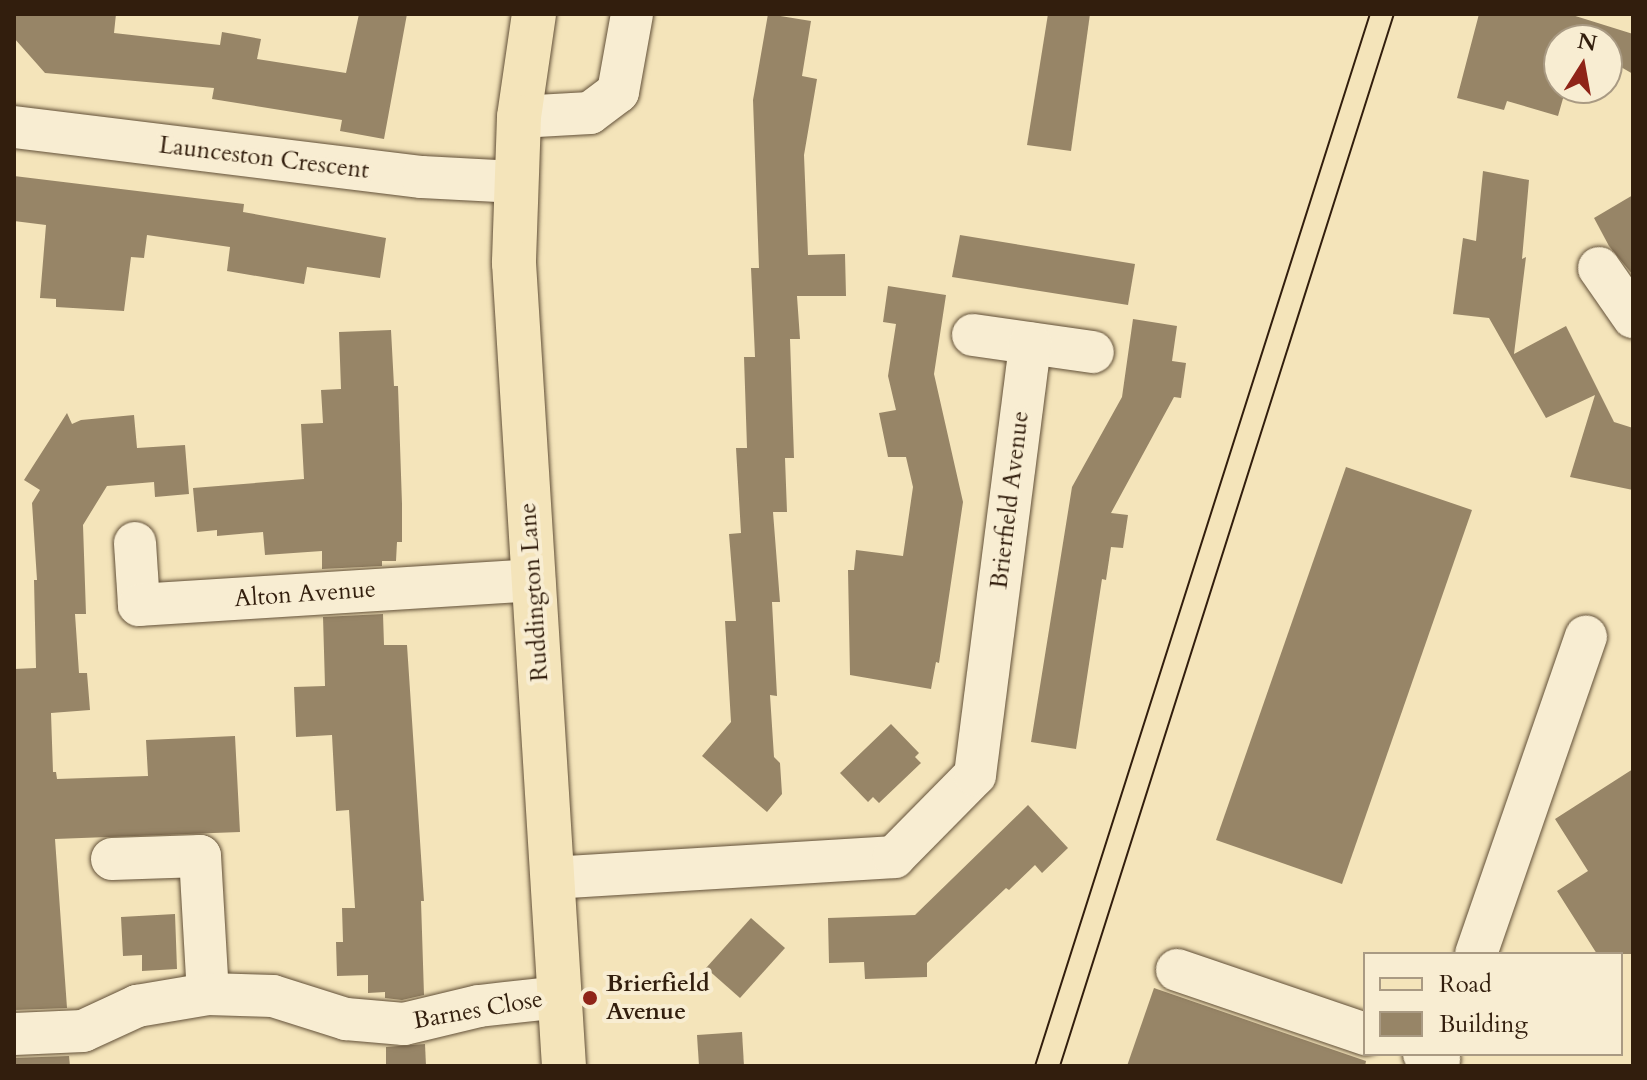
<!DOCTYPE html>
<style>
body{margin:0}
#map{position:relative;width:1647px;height:1080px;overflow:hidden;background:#f4e4ba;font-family:Cardo,serif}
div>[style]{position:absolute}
.building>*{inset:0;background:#978567}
.roads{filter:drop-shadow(0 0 2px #625038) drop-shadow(0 0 2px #625038)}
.minor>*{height:42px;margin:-21px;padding:0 21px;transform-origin:21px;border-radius:21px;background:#f8edd2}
.major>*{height:44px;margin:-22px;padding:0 22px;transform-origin:22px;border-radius:22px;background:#f4e4ba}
.tram>*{height:2px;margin:-1px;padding:0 1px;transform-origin:1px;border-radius:1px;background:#321e0d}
.dots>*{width:22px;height:22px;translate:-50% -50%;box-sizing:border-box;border:4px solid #f8edd2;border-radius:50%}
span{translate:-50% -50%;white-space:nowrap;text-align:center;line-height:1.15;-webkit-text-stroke:8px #f8edd2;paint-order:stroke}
.street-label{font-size:24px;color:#321e0d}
.poi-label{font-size:24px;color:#321e0d;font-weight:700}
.left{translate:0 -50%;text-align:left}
.frame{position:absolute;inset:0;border:16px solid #321e0d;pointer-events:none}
.legend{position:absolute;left:1363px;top:952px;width:260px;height:104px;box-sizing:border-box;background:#f8edd2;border:2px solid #a99a83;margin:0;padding:10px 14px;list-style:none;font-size:24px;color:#321e0d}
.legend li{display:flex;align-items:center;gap:16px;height:40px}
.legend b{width:40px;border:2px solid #a99a83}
.north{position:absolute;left:1543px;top:24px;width:80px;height:80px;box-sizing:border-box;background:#f8edd2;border:2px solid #a99a83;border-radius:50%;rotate:11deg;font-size:22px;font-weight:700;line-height:32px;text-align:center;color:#321e0d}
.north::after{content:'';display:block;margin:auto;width:28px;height:36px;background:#8f2418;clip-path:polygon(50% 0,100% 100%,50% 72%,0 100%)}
</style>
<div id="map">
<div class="building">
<div style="clip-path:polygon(14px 14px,116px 14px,114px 33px,220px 45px,222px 32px,261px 39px,257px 59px,346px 73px,359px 14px,407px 14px,384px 139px,340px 131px,342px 120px,212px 99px,214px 88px,45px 73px,14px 38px)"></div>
<div style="clip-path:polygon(768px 14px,811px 21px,802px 76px,817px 79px,804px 155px,808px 255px,845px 254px,846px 296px,797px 296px,800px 339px,790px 339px,794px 458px,785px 458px,787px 512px,773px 512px,780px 602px,772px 602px,777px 696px,770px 695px,774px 757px,780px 763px,782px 794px,767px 812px,702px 756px,731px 722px,725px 621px,736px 621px,729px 534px,741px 533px,736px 448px,747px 448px,744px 357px,755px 357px,751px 268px,759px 268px,753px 100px)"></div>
<div style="clip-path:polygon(1048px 14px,1090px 14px,1071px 151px,1027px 145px)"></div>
<div style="clip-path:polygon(1479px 14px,1569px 14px,1633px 34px,1633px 74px,1607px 59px,1607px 40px,1559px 40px,1559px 88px,1566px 88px,1558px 116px,1507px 101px,1504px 110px,1457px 98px)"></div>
<div style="clip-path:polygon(1483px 171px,1529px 180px,1522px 259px,1526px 257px,1514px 354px,1566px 326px,1614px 422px,1633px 428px,1633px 490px,1570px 477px,1595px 395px,1546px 418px,1489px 318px,1453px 314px,1463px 238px,1476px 241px)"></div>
<div style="clip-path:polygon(14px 176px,244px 204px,243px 212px,386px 238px,380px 278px,307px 267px,304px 284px,227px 271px,230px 247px,147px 235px,144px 258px,131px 257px,124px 311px,56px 307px,56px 299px,40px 298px,46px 225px,14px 221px)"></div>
<div style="clip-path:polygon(1633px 195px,1633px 275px,1609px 246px,1594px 218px)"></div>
<div style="clip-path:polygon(960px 235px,1135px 264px,1128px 305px,952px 277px)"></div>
<div style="clip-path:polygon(888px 286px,946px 295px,934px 374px,963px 502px,939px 663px,936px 662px,931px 689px,850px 675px,848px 570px,854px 570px,856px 550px,903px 556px,913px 487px,906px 457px,888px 457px,879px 413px,896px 410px,888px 376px,896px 324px,883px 322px)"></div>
<div style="clip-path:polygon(1133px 319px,1177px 326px,1172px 361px,1186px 363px,1181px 398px,1174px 397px,1111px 513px,1128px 515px,1123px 548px,1111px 547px,1106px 580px,1102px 579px,1076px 749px,1031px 742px,1072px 487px,1122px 397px)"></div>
<div style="clip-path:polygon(391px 330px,394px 386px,398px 386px,402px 504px,402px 542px,397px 542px,396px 561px,382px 561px,382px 566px,322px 569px,322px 551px,265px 555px,263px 532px,217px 536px,217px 530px,197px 532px,193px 488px,304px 479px,301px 424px,323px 423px,321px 390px,341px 389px,339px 332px)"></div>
<div style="clip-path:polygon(67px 413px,72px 424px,81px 420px,134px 415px,137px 448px,185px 445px,189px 494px,155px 497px,154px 482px,107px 486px,83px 525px,86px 614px,75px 614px,79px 673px,87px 673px,90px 710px,51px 713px,53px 772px,56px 772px,57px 779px,148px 776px,146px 740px,235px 736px,240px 832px,55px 839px,67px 1008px,14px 1010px,14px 669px,36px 668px,34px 580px,37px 580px,32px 503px,40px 490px,24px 480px)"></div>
<div style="clip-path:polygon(1346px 467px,1472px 510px,1342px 884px,1216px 840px)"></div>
<div style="clip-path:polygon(383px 614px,384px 645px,407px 645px,424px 901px,421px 901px,424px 995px,402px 1000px,385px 998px,385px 992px,368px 993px,368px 975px,337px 976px,336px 942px,343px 942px,342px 908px,355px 908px,349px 810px,336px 811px,332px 735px,296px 737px,294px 687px,325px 686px,323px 617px)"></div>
<div style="clip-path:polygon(891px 724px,919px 753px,915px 757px,921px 763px,879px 803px,873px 797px,868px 802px,840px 773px)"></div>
<div style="clip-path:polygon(1633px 769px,1633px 954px,1597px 954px,1557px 891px,1588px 871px,1555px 819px)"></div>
<div style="clip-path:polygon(1028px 805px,1068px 848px,1042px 873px,1035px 865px,1009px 890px,1006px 888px,927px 963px,927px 977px,865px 979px,864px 962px,829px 963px,828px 918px,915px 915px)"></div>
<div style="clip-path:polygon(175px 914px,177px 969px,142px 971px,142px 955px,123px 956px,121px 917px)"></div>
<div style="clip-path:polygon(751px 918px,785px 948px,740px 998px,706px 968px)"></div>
<div style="clip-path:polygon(1154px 988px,1366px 1061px,1365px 1066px,1127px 1066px)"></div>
<div style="clip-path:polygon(742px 1032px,744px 1066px,699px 1066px,697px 1035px)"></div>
<div style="clip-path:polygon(425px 1044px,426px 1066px,386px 1066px,386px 1047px)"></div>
<div style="clip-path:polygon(69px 1056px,70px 1066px,14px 1066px,14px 1058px)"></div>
</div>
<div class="roads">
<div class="minor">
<div style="left:519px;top:117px;width:71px;rotate:-3.2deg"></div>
<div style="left:590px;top:113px;width:35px;rotate:-37deg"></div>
<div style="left:618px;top:92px;width:79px;rotate:-79.8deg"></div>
<div style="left:14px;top:127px;width:411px;rotate:7deg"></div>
<div style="left:422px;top:177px;width:94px;rotate:3deg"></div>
<div style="left:1599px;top:268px;width:60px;rotate:55.2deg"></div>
<div style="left:973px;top:335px;width:121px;rotate:8.1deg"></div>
<div style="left:135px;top:543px;width:62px;rotate:86.3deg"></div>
<div style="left:139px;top:605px;width:396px;rotate:-3.6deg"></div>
<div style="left:112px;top:859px;width:88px;rotate:-2deg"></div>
<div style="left:200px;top:856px;width:138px;rotate:86.7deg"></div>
<div style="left:552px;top:878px;width:343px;rotate:-3.5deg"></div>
<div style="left:894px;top:857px;width:115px;rotate:-45.4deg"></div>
<div style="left:975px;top:775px;width:435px;rotate:-82.7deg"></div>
<div style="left:1476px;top:954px;width:336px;rotate:-70.9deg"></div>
<div style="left:1177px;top:970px;width:199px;rotate:18.8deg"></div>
<div style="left:14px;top:1034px;width:69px;rotate:-2.5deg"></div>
<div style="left:83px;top:1031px;width:60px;rotate:-24.8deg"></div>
<div style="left:137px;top:1006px;width:72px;rotate:-9.6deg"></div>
<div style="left:208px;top:994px;width:65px;rotate:1.8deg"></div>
<div style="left:273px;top:996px;width:77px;rotate:17.5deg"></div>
<div style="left:346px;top:1019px;width:58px;rotate:4.9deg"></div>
<div style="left:404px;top:1024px;width:77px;rotate:-13.5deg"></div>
<div style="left:479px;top:1006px;width:81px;rotate:-6.3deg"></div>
<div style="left:1424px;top:1054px;width:16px;rotate:18deg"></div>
</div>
<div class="major">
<div style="left:534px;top:14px;width:104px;rotate:98.3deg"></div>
<div style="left:519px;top:117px;width:146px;rotate:92deg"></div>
<div style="left:514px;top:263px;width:805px;rotate:86.44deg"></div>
</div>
</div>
<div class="tram">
<div style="left:1035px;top:1066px;width:1104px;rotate:-72.34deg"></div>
<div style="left:1060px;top:1066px;width:1104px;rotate:-72.39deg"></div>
</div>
<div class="dots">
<div style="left:590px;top:998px;background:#8f2418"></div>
</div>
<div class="street-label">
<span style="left:264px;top:158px;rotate:7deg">Launceston Crescent</span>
<span style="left:1010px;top:500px;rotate:-83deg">Brierfield Avenue</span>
<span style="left:534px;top:592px;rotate:-94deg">Ruddington Lane</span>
<span style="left:305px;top:594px;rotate:-4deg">Alton Avenue</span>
<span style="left:478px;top:1010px;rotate:-10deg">Barnes Close</span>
</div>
<div class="poi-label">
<span class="left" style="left:606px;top:998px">Brierfield<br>Avenue</span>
</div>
<div class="frame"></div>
<ul class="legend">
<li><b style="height:10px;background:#f4e4ba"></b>Road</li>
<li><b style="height:22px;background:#978567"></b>Building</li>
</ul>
<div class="north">N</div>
</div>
